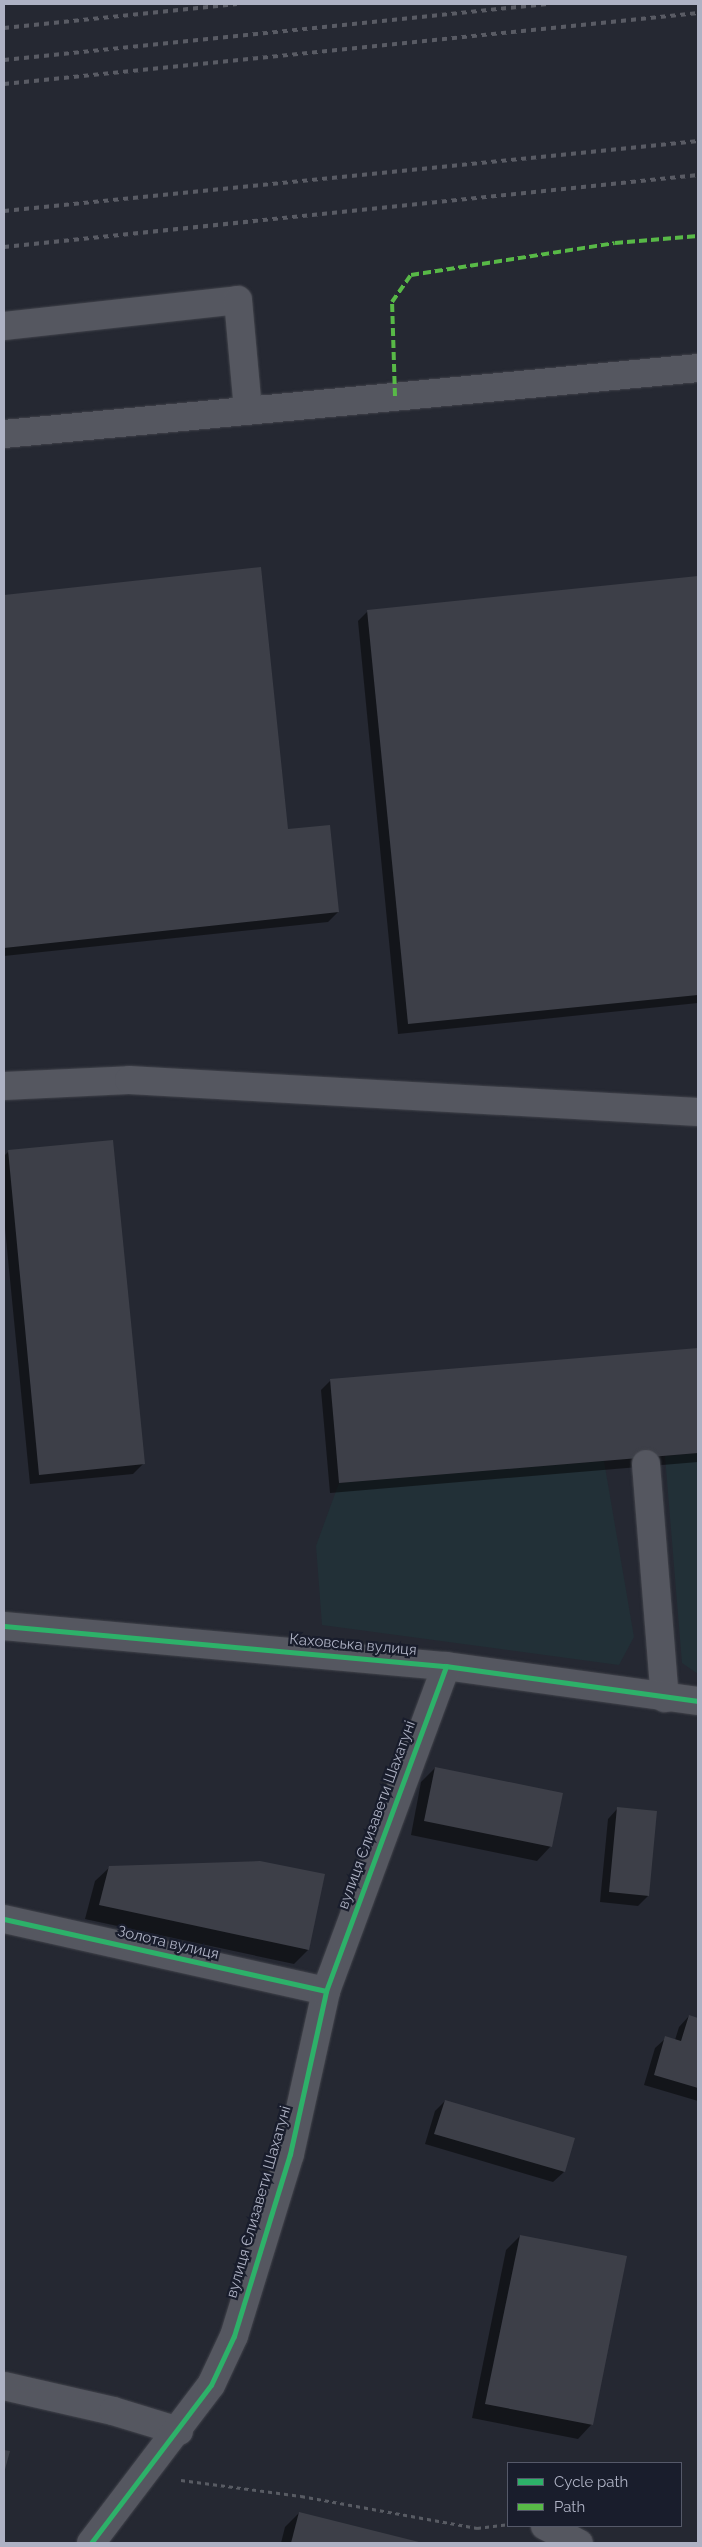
<!DOCTYPE html>
<meta charset="utf-8">
<style>
body{margin:0}
#map{position:relative;width:702px;height:2547px;overflow:hidden;background:#252832;font-family:Raleway,sans-serif}
div>[style]{position:absolute}
.green>*{inset:0;background:#223037}
.shadow>*{inset:0;background:#0007}
.building>*{inset:0;background:#3d3f48}
.path>*{height:3px;margin-top:-1.5px;transform-origin:0;background:repeating-linear-gradient(90deg,#585b63 0 4px,transparent 0 8px)}
.roads{filter:drop-shadow(0 0 1px #41434b) drop-shadow(0 0 1px #41434b)}
.minor>*{height:28px;margin:-14px;padding:0 14px;transform-origin:14px;border-radius:14px;background:#555760}
.rail>*{height:4px;margin-top:-2px;transform-origin:0;background:repeating-linear-gradient(90deg,#595b64 0 5px,transparent 0 10px)}
.quiet>*{height:4px;margin-top:-2px;transform-origin:0;background:repeating-linear-gradient(90deg,#58b947 0 8px,transparent 0 12px)}
.cycleway>*{height:5px;margin:-2.5px;padding:0 2.5px;transform-origin:2.5px;border-radius:2.5px;background:#2db169}
span{translate:-50% -50%;white-space:nowrap;text-align:center;line-height:1.15;-webkit-text-stroke:4.5px #191d2c;paint-order:stroke}
.street-label{font-size:15px;color:#aeb2c4}
.frame{position:absolute;inset:0;border:5px solid #aeb2c4;pointer-events:none}
.legend{position:absolute;left:507px;top:2462px;width:175px;height:65px;box-sizing:border-box;background:#191d2c;border:1px solid #555969;margin:0;padding:6px 9px;list-style:none;font-size:15px;color:#aeb2c4}
.legend li{display:flex;align-items:center;gap:10px;height:25px}
.legend b{width:25px;border:1px solid #555969}
</style>
<div id="map">
<div class="green">
<div style="clip-path:polygon(698px 1453px,698px 1674px,682px 1663px,665px 1456px)"></div>
<div style="clip-path:polygon(604px 1461px,634px 1637px,619px 1665px,322px 1625px,316px 1546px,339px 1483px)"></div>
</div>
<div class="shadow">
<div style="clip-path:polygon(260px 569px,287px 831px,338px 912px,328px 922px,4px 956px,4px 596px)"></div>
<div style="clip-path:polygon(698px 578px,698px 1003px,398px 1034px,358px 621px,368px 611px)"></div>
<div style="clip-path:polygon(8px 1152px,144px 1463px,133px 1474px,30px 1484px,4px 1218px,4px 1156px)"></div>
<div style="clip-path:polygon(698px 1349px,698px 1462px,330px 1493px,321px 1390px,331px 1380px)"></div>
<div style="clip-path:polygon(435px 1768px,551px 1846px,537px 1861px,411px 1835px,421px 1782px)"></div>
<div style="clip-path:polygon(618px 1808px,648px 1896px,638px 1906px,600px 1902px,608px 1819px)"></div>
<div style="clip-path:polygon(110px 1867px,308px 1950px,294px 1964px,85px 1919px,95px 1881px)"></div>
<div style="clip-path:polygon(689px 2016px,698px 2019px,698px 2101px,644px 2085px,655px 2048px,666px 2038px,675px 2040px,679px 2027px)"></div>
<div style="clip-path:polygon(445px 2101px,564px 2172px,553px 2182px,425px 2144px,435px 2111px)"></div>
<div style="clip-path:polygon(520px 2236px,592px 2424px,578px 2439px,472px 2418px,506px 2250px)"></div>
<div style="clip-path:polygon(299px 2513px,420px 2543px,281px 2543px,285px 2527px)"></div>
</div>
<div class="building">
<div style="clip-path:polygon(261px 567px,288px 829px,330px 825px,339px 912px,4px 948px,4px 595px)"></div>
<div style="clip-path:polygon(698px 576px,698px 995px,408px 1024px,367px 610px)"></div>
<div style="clip-path:polygon(113px 1140px,145px 1464px,39px 1475px,8px 1150px)"></div>
<div style="clip-path:polygon(698px 1348px,698px 1453px,339px 1483px,330px 1379px)"></div>
<div style="clip-path:polygon(435px 1767px,563px 1793px,552px 1847px,424px 1821px)"></div>
<div style="clip-path:polygon(617px 1807px,657px 1811px,649px 1896px,609px 1892px)"></div>
<div style="clip-path:polygon(260px 1861px,325px 1874px,309px 1950px,99px 1905px,109px 1866px)"></div>
<div style="clip-path:polygon(689px 2015px,698px 2018px,698px 2088px,654px 2075px,665px 2036px,681px 2041px)"></div>
<div style="clip-path:polygon(445px 2100px,575px 2138px,565px 2172px,434px 2134px)"></div>
<div style="clip-path:polygon(520px 2235px,627px 2256px,593px 2425px,485px 2404px)"></div>
<div style="clip-path:polygon(4px 2450px,10px 2451px,4px 2473px)"></div>
<div style="clip-path:polygon(299px 2512px,423px 2543px,291px 2543px)"></div>
</div>
<div class="path">
<div style="left:181px;top:2480px;width:121px;rotate:7.6deg"></div>
<div style="left:301px;top:2496px;width:179px;rotate:10.3deg"></div>
<div style="left:477px;top:2528px;width:31px;rotate:-7deg"></div>
</div>
<div class="roads">
<div class="minor">
<div style="left:4px;top:326px;width:235px;rotate:-6.3deg"></div>
<div style="left:238px;top:300px;width:110px;rotate:84.8deg"></div>
<div style="left:4px;top:434px;width:697px;rotate:-5.43deg"></div>
<div style="left:4px;top:1086px;width:125px;rotate:-2.7deg"></div>
<div style="left:129px;top:1080px;width:570px;rotate:3.22deg"></div>
<div style="left:646px;top:1464px;width:235px;rotate:85.4deg"></div>
<div style="left:4px;top:1626px;width:444px;rotate:5.2deg"></div>
<div style="left:446px;top:1666px;width:254px;rotate:7.9deg"></div>
<div style="left:4px;top:1919px;width:330px;rotate:12.6deg"></div>
<div style="left:4px;top:2386px;width:112px;rotate:12.9deg"></div>
<div style="left:113px;top:2411px;width:69px;rotate:16.9deg"></div>
<div style="left:545px;top:2526px;width:38px;rotate:27deg"></div>
<div style="left:91px;top:2543px;width:198px;rotate:-52.8deg"></div>
<div style="left:211px;top:2385px;width:54px;rotate:-64.9deg"></div>
<div style="left:234px;top:2336px;width:190px;rotate:-72.9deg"></div>
<div style="left:290px;top:2154px;width:167px;rotate:-77.5deg"></div>
<div style="left:326px;top:1991px;width:346px;rotate:-69.7deg"></div>
</div>
</div>
<div class="rail">
<div style="left:4px;top:28px;width:234px;rotate:-5.9deg"></div>
<div style="left:4px;top:60px;width:546px;rotate:-5.89deg"></div>
<div style="left:4px;top:84px;width:698px;rotate:-5.84deg"></div>
<div style="left:4px;top:211px;width:698px;rotate:-5.76deg"></div>
<div style="left:4px;top:247px;width:698px;rotate:-5.92deg"></div>
</div>
<div class="quiet">
<div style="left:395px;top:396px;width:94px;rotate:-91.8deg"></div>
<div style="left:392px;top:302px;width:33px;rotate:-55deg"></div>
<div style="left:411px;top:275px;width:206px;rotate:-8.9deg"></div>
<div style="left:615px;top:243px;width:83px;rotate:-4.8deg"></div>
</div>
<div class="cycleway">
<div style="left:4px;top:1626px;width:444px;rotate:5.2deg"></div>
<div style="left:446px;top:1666px;width:254px;rotate:7.9deg"></div>
<div style="left:4px;top:1919px;width:330px;rotate:12.6deg"></div>
<div style="left:91px;top:2543px;width:198px;rotate:-52.8deg"></div>
<div style="left:211px;top:2385px;width:54px;rotate:-64.9deg"></div>
<div style="left:234px;top:2336px;width:190px;rotate:-72.9deg"></div>
<div style="left:290px;top:2154px;width:167px;rotate:-77.5deg"></div>
<div style="left:326px;top:1991px;width:346px;rotate:-69.7deg"></div>
</div>
<div class="street-label">
<span style="left:353px;top:1645px;rotate:5deg">Каховська вулиця</span>
<span style="left:377px;top:1815px;rotate:-70deg">вулиця Єлизавети Шахатуні</span>
<span style="left:168px;top:1943px;rotate:13deg">Золота вулиця</span>
<span style="left:259px;top:2202px;rotate:-74deg">вулиця Єлизавети Шахатуні</span>
</div>
<div class="frame"></div>
<ul class="legend">
<li><b style="height:6px;background:#2db169"></b>Cycle path</li>
<li><b style="height:6px;background:#58b947"></b>Path</li>
</ul>
</div>
